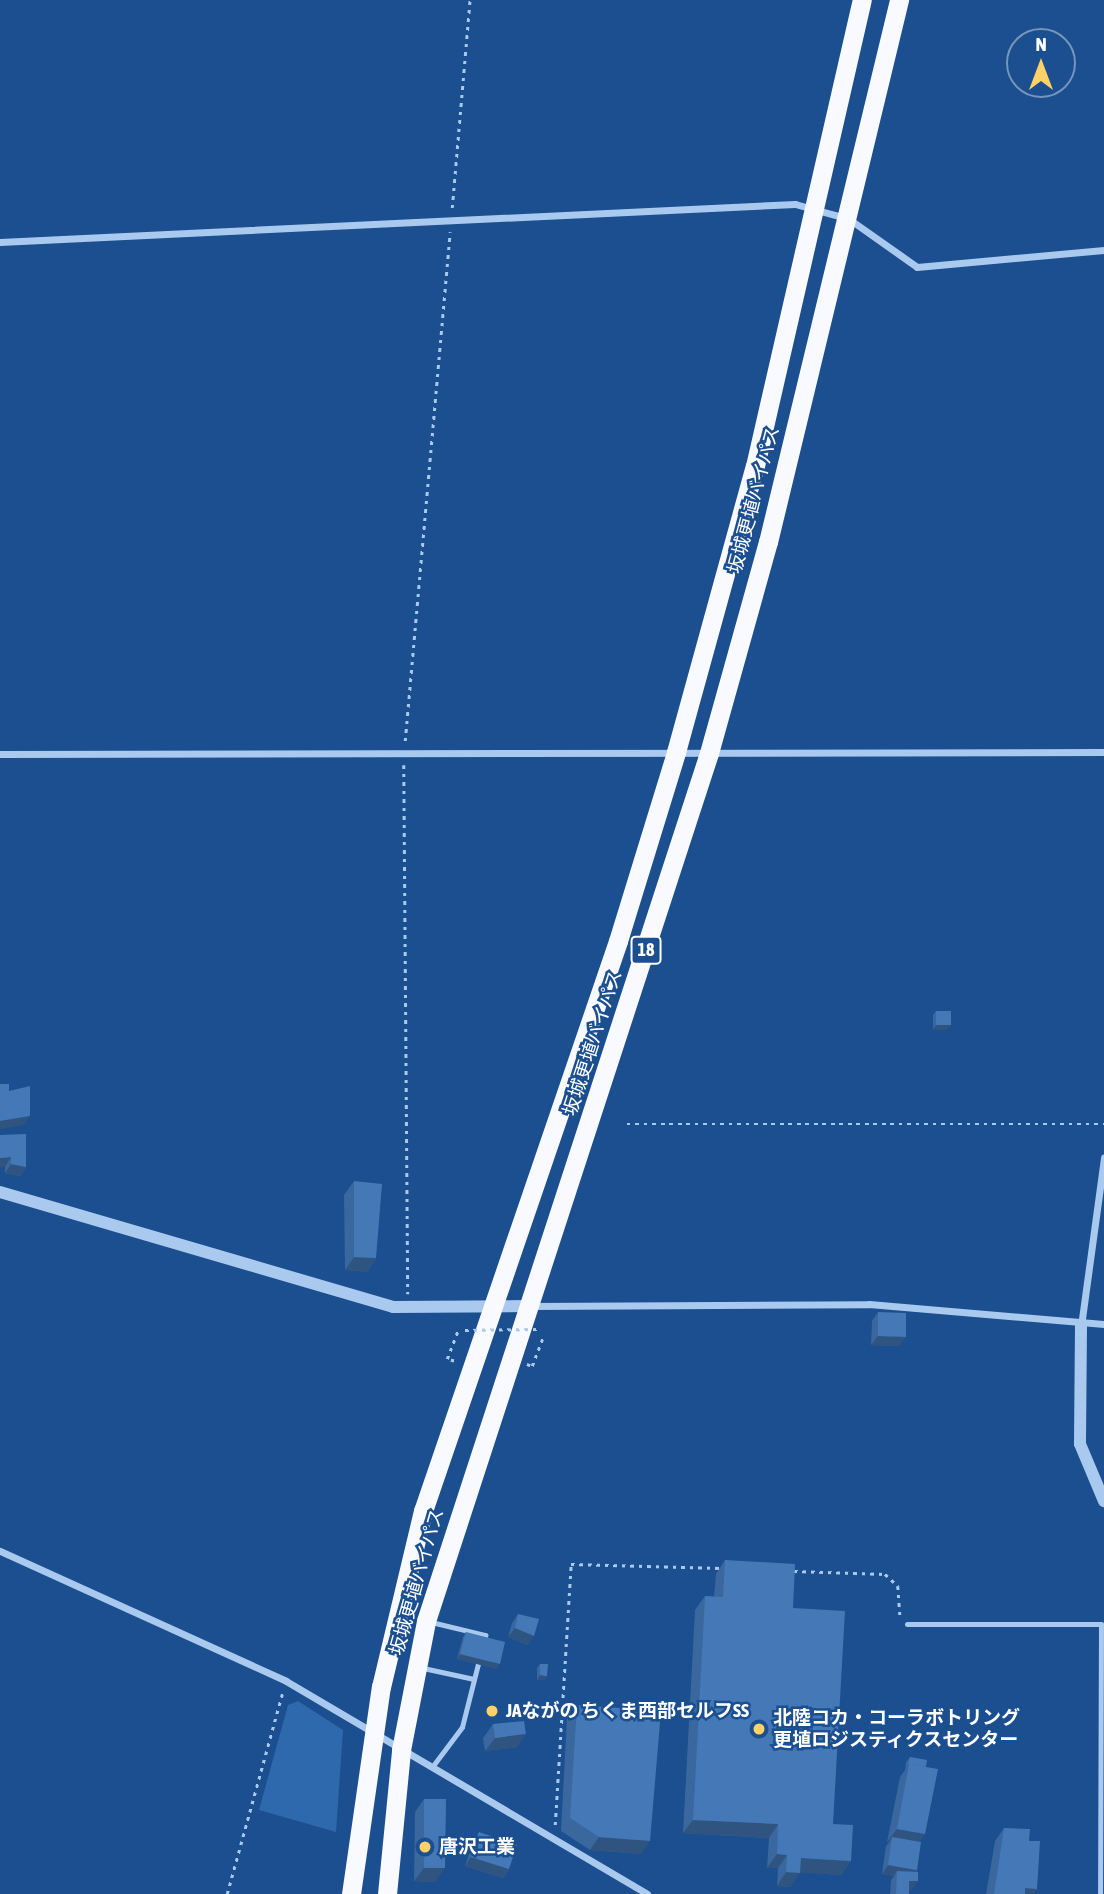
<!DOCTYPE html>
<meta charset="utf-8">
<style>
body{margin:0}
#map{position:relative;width:1104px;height:1894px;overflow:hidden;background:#1b4f8f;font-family:"Asap Condensed","Noto Sans JP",sans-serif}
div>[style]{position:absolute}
.green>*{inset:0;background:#2e69ad}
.path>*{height:2.5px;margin-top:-1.25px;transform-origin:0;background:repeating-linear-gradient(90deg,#a9c9ee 0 3.5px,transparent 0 8.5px)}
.service>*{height:5px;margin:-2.5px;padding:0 2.5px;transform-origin:2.5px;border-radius:2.5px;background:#a9c9ee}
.minor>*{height:7px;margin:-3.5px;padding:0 3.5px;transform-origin:3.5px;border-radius:3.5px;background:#a9c9ee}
.tertiary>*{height:12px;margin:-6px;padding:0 6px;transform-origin:6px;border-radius:6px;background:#a9c9ee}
.trunk>*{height:19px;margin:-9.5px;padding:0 9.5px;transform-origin:9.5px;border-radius:9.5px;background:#f8faff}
.path-bridge>*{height:2.5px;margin-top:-1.25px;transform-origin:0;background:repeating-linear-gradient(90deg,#a9c9ee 0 3.5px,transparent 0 8.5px)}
.wall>*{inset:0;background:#3a679d}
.shaded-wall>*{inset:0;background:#305480}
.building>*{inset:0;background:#4478b7}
.dots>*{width:19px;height:19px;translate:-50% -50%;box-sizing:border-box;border:4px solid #1b4f8f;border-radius:50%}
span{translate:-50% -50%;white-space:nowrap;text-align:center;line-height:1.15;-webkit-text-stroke:5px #1b4f8f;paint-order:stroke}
.shield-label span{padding:2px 5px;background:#1b4f8f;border:2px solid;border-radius:5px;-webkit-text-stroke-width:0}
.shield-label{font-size:18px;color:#fff;font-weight:700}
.street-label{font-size:19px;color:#fff}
.poi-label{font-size:19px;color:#fff;font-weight:700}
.left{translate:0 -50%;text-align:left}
.north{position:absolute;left:1006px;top:28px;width:70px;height:70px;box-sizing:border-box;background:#1b4f8f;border:2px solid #7695bc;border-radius:50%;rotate:0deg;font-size:19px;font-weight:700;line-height:28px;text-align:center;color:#fff}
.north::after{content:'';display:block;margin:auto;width:24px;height:32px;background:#ffd166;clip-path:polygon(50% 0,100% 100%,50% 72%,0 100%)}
</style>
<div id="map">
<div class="green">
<div style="clip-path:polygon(298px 1701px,343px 1730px,336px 1832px,259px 1810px,288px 1705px)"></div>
</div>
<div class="path">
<div style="left:452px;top:208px;width:209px;rotate:-85.1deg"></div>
<div style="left:405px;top:741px;width:511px;rotate:-84.95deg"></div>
<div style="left:404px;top:765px;width:529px;rotate:89.57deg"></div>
<div style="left:627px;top:1124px;width:477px"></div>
<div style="left:454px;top:1361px;width:7px;rotate:-164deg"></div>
<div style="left:447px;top:1359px;width:31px;rotate:-69deg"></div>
<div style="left:527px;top:1364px;width:5px;rotate:22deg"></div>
<div style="left:532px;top:1366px;width:30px;rotate:-69deg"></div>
<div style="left:794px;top:1571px;width:91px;rotate:1.9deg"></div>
<div style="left:885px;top:1574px;width:18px;rotate:43deg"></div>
<div style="left:898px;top:1586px;width:31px;rotate:86deg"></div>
<div style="left:555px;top:1825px;width:261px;rotate:-86.5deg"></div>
<div style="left:571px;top:1564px;width:150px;rotate:1.5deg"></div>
<div style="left:227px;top:1894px;width:211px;rotate:-74.6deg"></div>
</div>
<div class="service">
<div style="left:431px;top:1622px;width:56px;rotate:13.5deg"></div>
<div style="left:485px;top:1635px;width:8px;rotate:104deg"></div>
<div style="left:907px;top:1624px;width:194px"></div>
<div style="left:1101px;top:1624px;width:270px;rotate:90.2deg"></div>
<div style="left:423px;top:1668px;width:52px;rotate:12.2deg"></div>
<div style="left:432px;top:1767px;width:50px;rotate:-53.1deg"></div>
<div style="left:462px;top:1727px;width:69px;rotate:-75.8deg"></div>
</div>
<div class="minor">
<div style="left:0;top:242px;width:796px;rotate:-2.74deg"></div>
<div style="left:795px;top:204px;width:56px;rotate:15.5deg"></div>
<div style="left:849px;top:219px;width:83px;rotate:35.2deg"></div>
<div style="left:917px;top:267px;width:188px;rotate:-5.2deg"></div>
<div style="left:0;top:754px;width:1104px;rotate:-0.1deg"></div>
<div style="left:532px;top:1306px;width:337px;rotate:-0.3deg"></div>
<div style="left:869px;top:1304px;width:236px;rotate:4.9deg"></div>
<div style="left:1081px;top:1326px;width:170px;rotate:-82.2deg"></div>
<div style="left:0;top:1551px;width:314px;rotate:24.4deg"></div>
<div style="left:286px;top:1681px;width:419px;rotate:30.5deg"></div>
</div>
<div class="tertiary">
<div style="left:0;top:1192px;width:409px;rotate:16.3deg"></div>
<div style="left:393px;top:1307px;width:135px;rotate:-0.4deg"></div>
<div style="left:1081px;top:1326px;width:118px;rotate:90.5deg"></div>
<div style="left:1080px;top:1444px;width:62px;rotate:67.2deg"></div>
</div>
<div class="trunk">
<div style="left:351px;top:1894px;width:209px;rotate:-81.8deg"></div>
<div style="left:381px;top:1687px;width:181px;rotate:-76.6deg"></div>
<div style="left:423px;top:1511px;width:602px;rotate:-71.11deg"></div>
<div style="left:618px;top:941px;width:198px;rotate:-72.9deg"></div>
<div style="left:676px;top:752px;width:297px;rotate:-74.6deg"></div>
<div style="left:755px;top:466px;width:478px;rotate:-77.1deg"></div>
<div style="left:387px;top:1894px;width:145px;rotate:-84.4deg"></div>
<div style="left:401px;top:1750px;width:131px;rotate:-79deg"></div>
<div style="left:426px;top:1621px;width:913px;rotate:-71.94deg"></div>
<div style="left:709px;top:753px;width:219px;rotate:-74.4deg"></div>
<div style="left:768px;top:542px;width:558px;rotate:-76.41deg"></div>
</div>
<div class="path-bridge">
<div style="left:465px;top:1330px;width:73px;rotate:-0.8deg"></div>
</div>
<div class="wall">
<div style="clip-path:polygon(936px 1011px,947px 1030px,933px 1030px,933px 1015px)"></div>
<div style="clip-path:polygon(0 1135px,26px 1167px,20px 1176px,5px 1173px,5px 1167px,0 1167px)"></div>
<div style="clip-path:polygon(354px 1181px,376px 1258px,367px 1272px,345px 1270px,344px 1195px)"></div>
<div style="clip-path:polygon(878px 1312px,899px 1346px,871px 1345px,872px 1321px)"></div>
<div style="clip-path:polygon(725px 1560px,793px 1608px,833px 1824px,851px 1861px,841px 1875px,800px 1872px,790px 1887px,777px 1886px,778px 1868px,767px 1868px,769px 1838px,683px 1833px,695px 1610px,705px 1596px,714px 1597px,716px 1574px)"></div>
<div style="clip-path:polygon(518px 1614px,528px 1645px,508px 1637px,512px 1623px)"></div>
<div style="clip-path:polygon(466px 1632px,497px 1669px,457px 1659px,463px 1637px)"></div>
<div style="clip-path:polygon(540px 1664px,547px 1676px,544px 1680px,537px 1680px,537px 1668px)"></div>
<div style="clip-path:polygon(577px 1705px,641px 1854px,590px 1850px,561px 1831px,567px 1718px)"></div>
<div style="clip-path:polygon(493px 1724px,517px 1747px,485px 1751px,483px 1738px)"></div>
<div style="clip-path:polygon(910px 1757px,926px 1767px,917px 1870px,912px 1890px,909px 1890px,909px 1894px,890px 1894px,891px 1880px,894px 1876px,882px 1874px,886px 1846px,889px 1843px,887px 1842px,900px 1777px,905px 1770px,906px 1762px)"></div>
<div style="clip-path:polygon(424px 1799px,435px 1882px,414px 1881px,415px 1812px)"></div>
<div style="clip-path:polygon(1004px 1828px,1029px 1841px,1037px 1889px,1033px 1894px,986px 1894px,995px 1841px)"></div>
<div style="clip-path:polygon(479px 1832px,509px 1869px,503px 1878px,465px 1866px,473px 1842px)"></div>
</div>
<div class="shaded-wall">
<div style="clip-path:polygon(936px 1025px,951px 1025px,947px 1030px,933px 1030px)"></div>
<div style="clip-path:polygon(30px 1116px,24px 1125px,0 1129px,0 1121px)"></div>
<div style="clip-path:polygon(11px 1157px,5px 1167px,0 1167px,0 1158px)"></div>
<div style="clip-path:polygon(11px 1164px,26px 1167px,20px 1176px,5px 1173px)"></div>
<div style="clip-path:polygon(354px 1257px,376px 1258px,367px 1272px,345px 1270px)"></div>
<div style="clip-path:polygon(878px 1336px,906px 1337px,899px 1346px,871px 1345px)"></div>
<div style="clip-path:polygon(515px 1628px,534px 1636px,528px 1645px,508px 1637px)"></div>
<div style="clip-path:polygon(460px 1654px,500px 1664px,497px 1669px,457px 1659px)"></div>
<div style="clip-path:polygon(540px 1675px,547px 1676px,544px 1680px,537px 1680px)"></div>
<div style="clip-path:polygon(526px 1734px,517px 1747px,485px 1751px,495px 1738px)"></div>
<div style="clip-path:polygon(693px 1820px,778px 1824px,769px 1838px,683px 1833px)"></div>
<div style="clip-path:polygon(897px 1829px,925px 1834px,916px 1848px,892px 1837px,889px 1843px,887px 1842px)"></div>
<div style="clip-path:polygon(599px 1837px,650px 1841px,641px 1854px,590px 1850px)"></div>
<div style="clip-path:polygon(777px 1854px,787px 1855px,778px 1868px,767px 1868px)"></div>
<div style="clip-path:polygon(471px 1857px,509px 1869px,503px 1878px,465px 1866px)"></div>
<div style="clip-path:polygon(801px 1858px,851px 1861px,841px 1875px,791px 1872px)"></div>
<div style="clip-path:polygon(888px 1865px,917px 1870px,911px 1879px,897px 1871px,894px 1876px,882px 1874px)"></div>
<div style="clip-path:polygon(424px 1868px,445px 1868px,435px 1882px,414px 1881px)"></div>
<div style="clip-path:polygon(786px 1872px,800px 1873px,790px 1887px,777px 1886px)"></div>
<div style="clip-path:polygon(909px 1881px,918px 1881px,912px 1890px,903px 1890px)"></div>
<div style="clip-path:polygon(1025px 1888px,1037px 1889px,1033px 1894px,1021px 1894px)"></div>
</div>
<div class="building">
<div style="clip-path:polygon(936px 1011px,951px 1011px,951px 1025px,936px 1025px)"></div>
<div style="clip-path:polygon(0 1084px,9px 1084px,9px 1091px,30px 1086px,30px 1116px,0 1121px)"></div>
<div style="clip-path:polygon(26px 1134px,26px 1167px,11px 1164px,11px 1157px,0 1158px,0 1135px)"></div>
<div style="clip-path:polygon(354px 1181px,382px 1184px,376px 1258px,354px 1257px)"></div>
<div style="clip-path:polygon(878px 1312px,906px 1313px,906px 1337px,878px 1336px)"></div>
<div style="clip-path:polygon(725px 1560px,795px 1564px,793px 1608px,845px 1611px,833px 1824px,853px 1825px,851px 1861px,801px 1858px,800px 1873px,786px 1872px,787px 1855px,777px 1854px,778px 1824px,693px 1820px,705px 1596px,723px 1597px)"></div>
<div style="clip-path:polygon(518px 1614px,539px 1619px,534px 1636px,515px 1628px)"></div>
<div style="clip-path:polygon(466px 1632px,505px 1642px,500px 1664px,460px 1654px)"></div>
<div style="clip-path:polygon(540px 1664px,548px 1664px,547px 1676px,540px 1675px)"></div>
<div style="clip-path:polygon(577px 1705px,661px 1711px,650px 1841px,599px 1837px,570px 1818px)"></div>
<div style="clip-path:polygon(524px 1721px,526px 1734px,495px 1738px,493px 1724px)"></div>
<div style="clip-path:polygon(910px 1757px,927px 1760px,926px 1767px,909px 1764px,908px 1765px)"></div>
<div style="clip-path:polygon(909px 1764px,938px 1769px,925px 1834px,897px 1829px)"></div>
<div style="clip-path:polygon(424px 1799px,446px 1799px,445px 1868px,424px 1868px)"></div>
<div style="clip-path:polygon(1004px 1828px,1030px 1829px,1029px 1841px,1040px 1841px,1037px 1889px,1025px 1888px,1025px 1894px,994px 1894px)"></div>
<div style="clip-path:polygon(479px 1832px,517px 1845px,509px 1869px,471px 1857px)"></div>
<div style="clip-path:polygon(892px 1837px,921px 1842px,917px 1870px,888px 1865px)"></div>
<div style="clip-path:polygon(897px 1871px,918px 1872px,918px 1881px,909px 1881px,909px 1894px,896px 1894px)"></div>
</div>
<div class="dots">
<div style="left:492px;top:1711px;background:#ffd166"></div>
<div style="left:759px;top:1729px;background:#ffd166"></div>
<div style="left:425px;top:1847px;background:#ffd166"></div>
</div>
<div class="shield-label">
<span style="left:646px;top:950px">18</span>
</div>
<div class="street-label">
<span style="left:754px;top:500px;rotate:-75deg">坂城更埴バイパス</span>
<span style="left:593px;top:1043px;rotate:-72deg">坂城更埴バイパス</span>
<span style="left:417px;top:1582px;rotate:-74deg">坂城更埴バイパス</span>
</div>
<div class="poi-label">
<span class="left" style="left:506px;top:1711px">JAながの ちくま西部セルフSS</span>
<span class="left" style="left:773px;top:1729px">北陸コカ・コーラボトリング<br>更埴ロジスティクスセンター</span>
<span class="left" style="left:439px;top:1847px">唐沢工業</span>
</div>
<div class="north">N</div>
</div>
